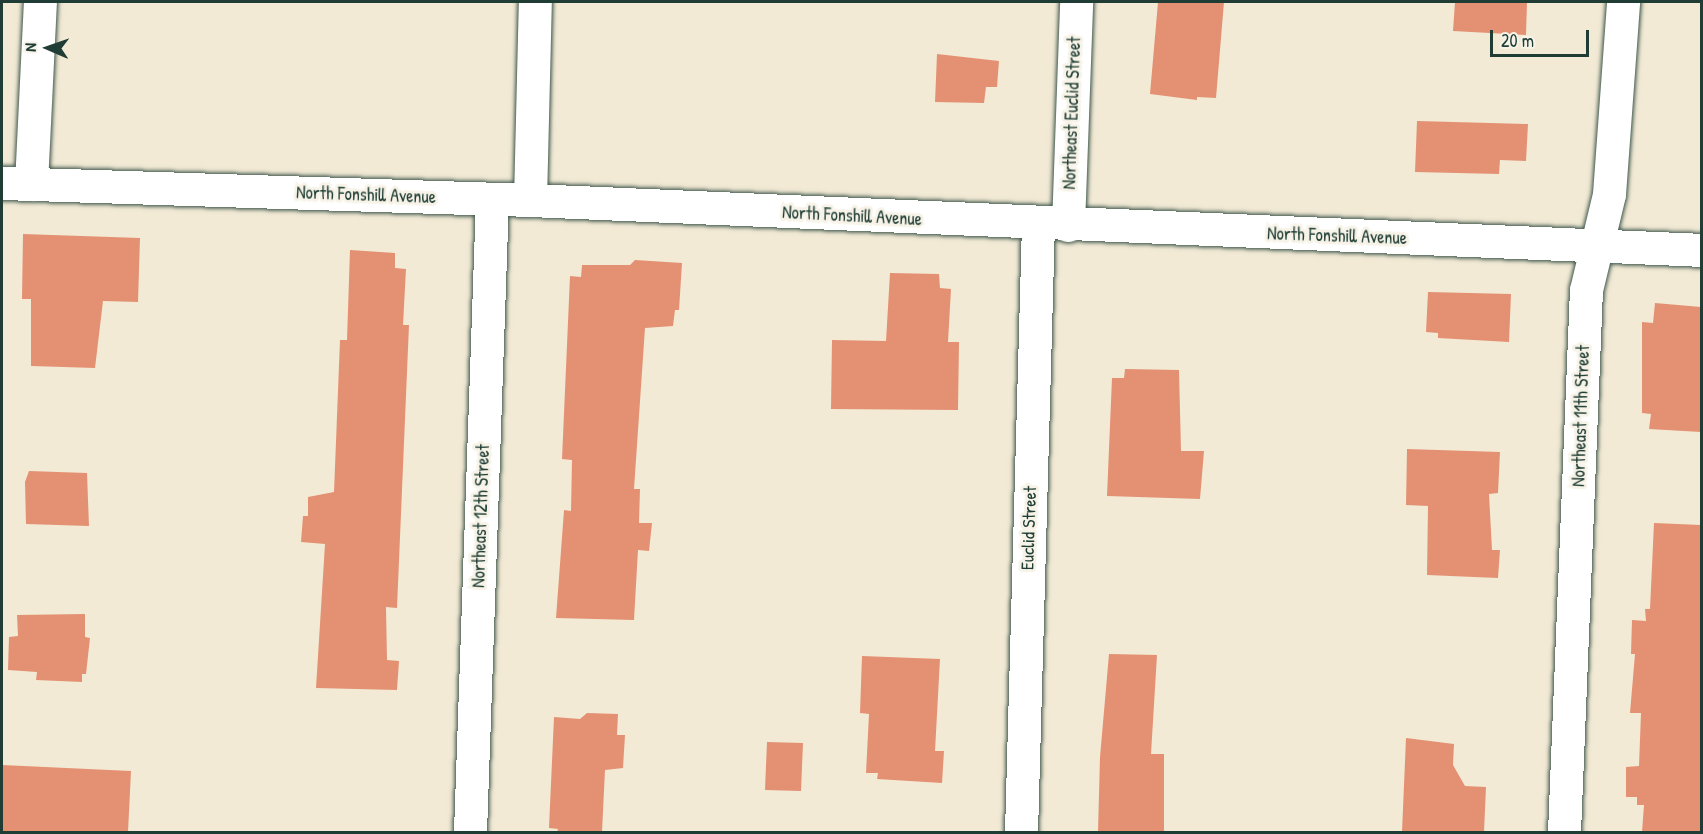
<!DOCTYPE html>
<style>
body{margin:0}
#map{position:relative;width:1703px;height:834px;overflow:hidden;background:#f2ead5;font-family:"Patrick Hand",sans-serif}
div>[style]{position:absolute}
.building>*{inset:0;background:#e49173}
.roads{filter:drop-shadow(0 0 2px #3f574c) drop-shadow(0 0 2px #3f574c)}
.street>*{height:33px;margin:-16.5px;padding:0 16.5px;transform-origin:16.5px;border-radius:16.5px;background:#fff}
span{translate:-50% -50%;white-space:nowrap;text-align:center;line-height:1.15;-webkit-text-stroke:6px #f7f3e8;paint-order:stroke}
.street-label{font-size:18px;color:#1f3d34}
.frame{position:absolute;inset:0;border:3px solid #1f3d34;pointer-events:none}
.north{position:absolute;left:18px;top:18px;width:60px;height:60px;-webkit-text-stroke:4px #f7f3e8;paint-order:stroke;rotate:272deg;font-size:16px;font-weight:700;line-height:24px;text-align:center;color:#1f3d34}
.north::after{content:'';display:block;margin:auto;width:21px;height:27px;background:#1f3d34;clip-path:polygon(50% 0,100% 100%,50% 72%,0 100%)}
.scale{position:absolute;left:1490px;top:30px;width:99px;height:27px;box-sizing:border-box;border:3px solid #1f3d34;border-top:0;padding-left:8px;font-size:18px;line-height:21px;white-space:nowrap;color:#1f3d34;-webkit-text-stroke:4px #f7f3e8;paint-order:stroke}
</style>
<div id="map">
<div class="building">
<div style="clip-path:polygon(1158px 2px,1224px 2px,1216px 98px,1197px 97px,1197px 100px,1150px 94px)"></div>
<div style="clip-path:polygon(1455px 2px,1527px 2px,1526px 35px,1453px 31px)"></div>
<div style="clip-path:polygon(937px 54px,999px 61px,997px 87px,986px 87px,984px 103px,935px 102px)"></div>
<div style="clip-path:polygon(1417px 121px,1528px 124px,1526px 161px,1500px 160px,1499px 174px,1415px 172px)"></div>
<div style="clip-path:polygon(23px 234px,140px 238px,138px 302px,103px 301px,95px 368px,31px 366px,31px 299px,22px 299px)"></div>
<div style="clip-path:polygon(350px 250px,395px 253px,395px 268px,406px 269px,403px 325px,409px 325px,397px 608px,386px 607px,387px 660px,399px 661px,397px 690px,316px 688px,325px 544px,301px 542px,303px 516px,308px 516px,308px 497px,334px 492px,340px 340px,347px 340px)"></div>
<div style="clip-path:polygon(635px 260px,682px 263px,679px 310px,675px 310px,673px 326px,645px 328px,634px 489px,640px 489px,639px 523px,652px 523px,649px 551px,638px 550px,634px 620px,556px 618px,564px 510px,571px 511px,572px 460px,562px 459px,570px 276px,581px 277px,582px 265px,630px 265px)"></div>
<div style="clip-path:polygon(890px 273px,939px 274px,940px 288px,951px 289px,948px 342px,959px 342px,958px 410px,831px 409px,832px 340px,886px 341px)"></div>
<div style="clip-path:polygon(1428px 292px,1511px 294px,1509px 342px,1438px 338px,1438px 333px,1426px 332px)"></div>
<div style="clip-path:polygon(1655px 303px,1701px 307px,1701px 432px,1649px 429px,1651px 414px,1642px 413px,1642px 322px,1653px 323px)"></div>
<div style="clip-path:polygon(1125px 369px,1179px 370px,1181px 451px,1204px 451px,1200px 499px,1107px 496px,1112px 378px,1124px 378px)"></div>
<div style="clip-path:polygon(1407px 449px,1500px 452px,1498px 493px,1489px 494px,1492px 550px,1500px 550px,1498px 578px,1427px 575px,1428px 506px,1406px 505px)"></div>
<div style="clip-path:polygon(29px 471px,87px 473px,89px 526px,26px 524px,25px 482px)"></div>
<div style="clip-path:polygon(1654px 523px,1701px 525px,1701px 832px,1642px 832px,1644px 805px,1637px 805px,1637px 797px,1626px 797px,1626px 767px,1639px 766px,1641px 713px,1630px 713px,1635px 654px,1631px 654px,1632px 620px,1646px 621px,1645px 609px,1650px 609px)"></div>
<div style="clip-path:polygon(85px 614px,85px 637px,90px 638px,86px 674px,82px 674px,82px 682px,36px 680px,37px 672px,8px 670px,9px 637px,18px 636px,17px 615px)"></div>
<div style="clip-path:polygon(1109px 654px,1157px 655px,1151px 754px,1164px 754px,1164px 832px,1098px 832px,1100px 757px)"></div>
<div style="clip-path:polygon(862px 656px,940px 659px,935px 751px,944px 751px,942px 783px,877px 779px,878px 773px,866px 773px,869px 714px,860px 713px)"></div>
<div style="clip-path:polygon(587px 713px,618px 714px,617px 735px,625px 735px,623px 768px,605px 770px,602px 832px,557px 832px,558px 829px,549px 828px,554px 717px,580px 719px)"></div>
<div style="clip-path:polygon(1406px 738px,1454px 744px,1453px 765px,1465px 786px,1486px 787px,1484px 832px,1402px 832px)"></div>
<div style="clip-path:polygon(767px 742px,803px 743px,801px 791px,765px 790px)"></div>
<div style="clip-path:polygon(2px 765px,131px 771px,128px 832px,2px 832px)"></div>
</div>
<div class="roads">
<div class="street">
<div style="left:2px;top:183px;width:528px;rotate:1.84deg"></div>
<div style="left:530px;top:200px;width:1173px;rotate:2.44deg"></div>
<div style="left:31px;top:184px;width:182px;rotate:-87.2deg"></div>
<div style="left:530px;top:200px;width:198px;rotate:-88.6deg"></div>
<div style="left:1068px;top:225px;width:223px;rotate:-87.9deg"></div>
<div style="left:470px;top:832px;width:632px;rotate:-88.01deg"></div>
<div style="left:1021px;top:832px;width:608px;rotate:-88.4deg"></div>
<div style="left:1564px;top:832px;width:542px;rotate:-87.68deg"></div>
<div style="left:1586px;top:290px;width:99px;rotate:-76.5deg"></div>
<div style="left:1609px;top:194px;width:193px;rotate:-85.8deg"></div>
</div>
</div>
<div class="street-label">
<span style="left:1072px;top:113px;rotate:-88deg">Northeast Euclid Street</span>
<span style="left:366px;top:195px;rotate:2deg">North Fonshill Avenue</span>
<span style="left:852px;top:216px;rotate:3deg">North Fonshill Avenue</span>
<span style="left:1337px;top:236px;rotate:2deg">North Fonshill Avenue</span>
<span style="left:1581px;top:416px;rotate:-88deg">Northeast 11th Street</span>
<span style="left:481px;top:516px;rotate:-88deg">Northeast 12th Street</span>
<span style="left:1029px;top:528px;rotate:-88deg">Euclid Street</span>
</div>
<div class="frame"></div>
<div class="north">N</div>
<div class="scale">20 m</div>
</div>
